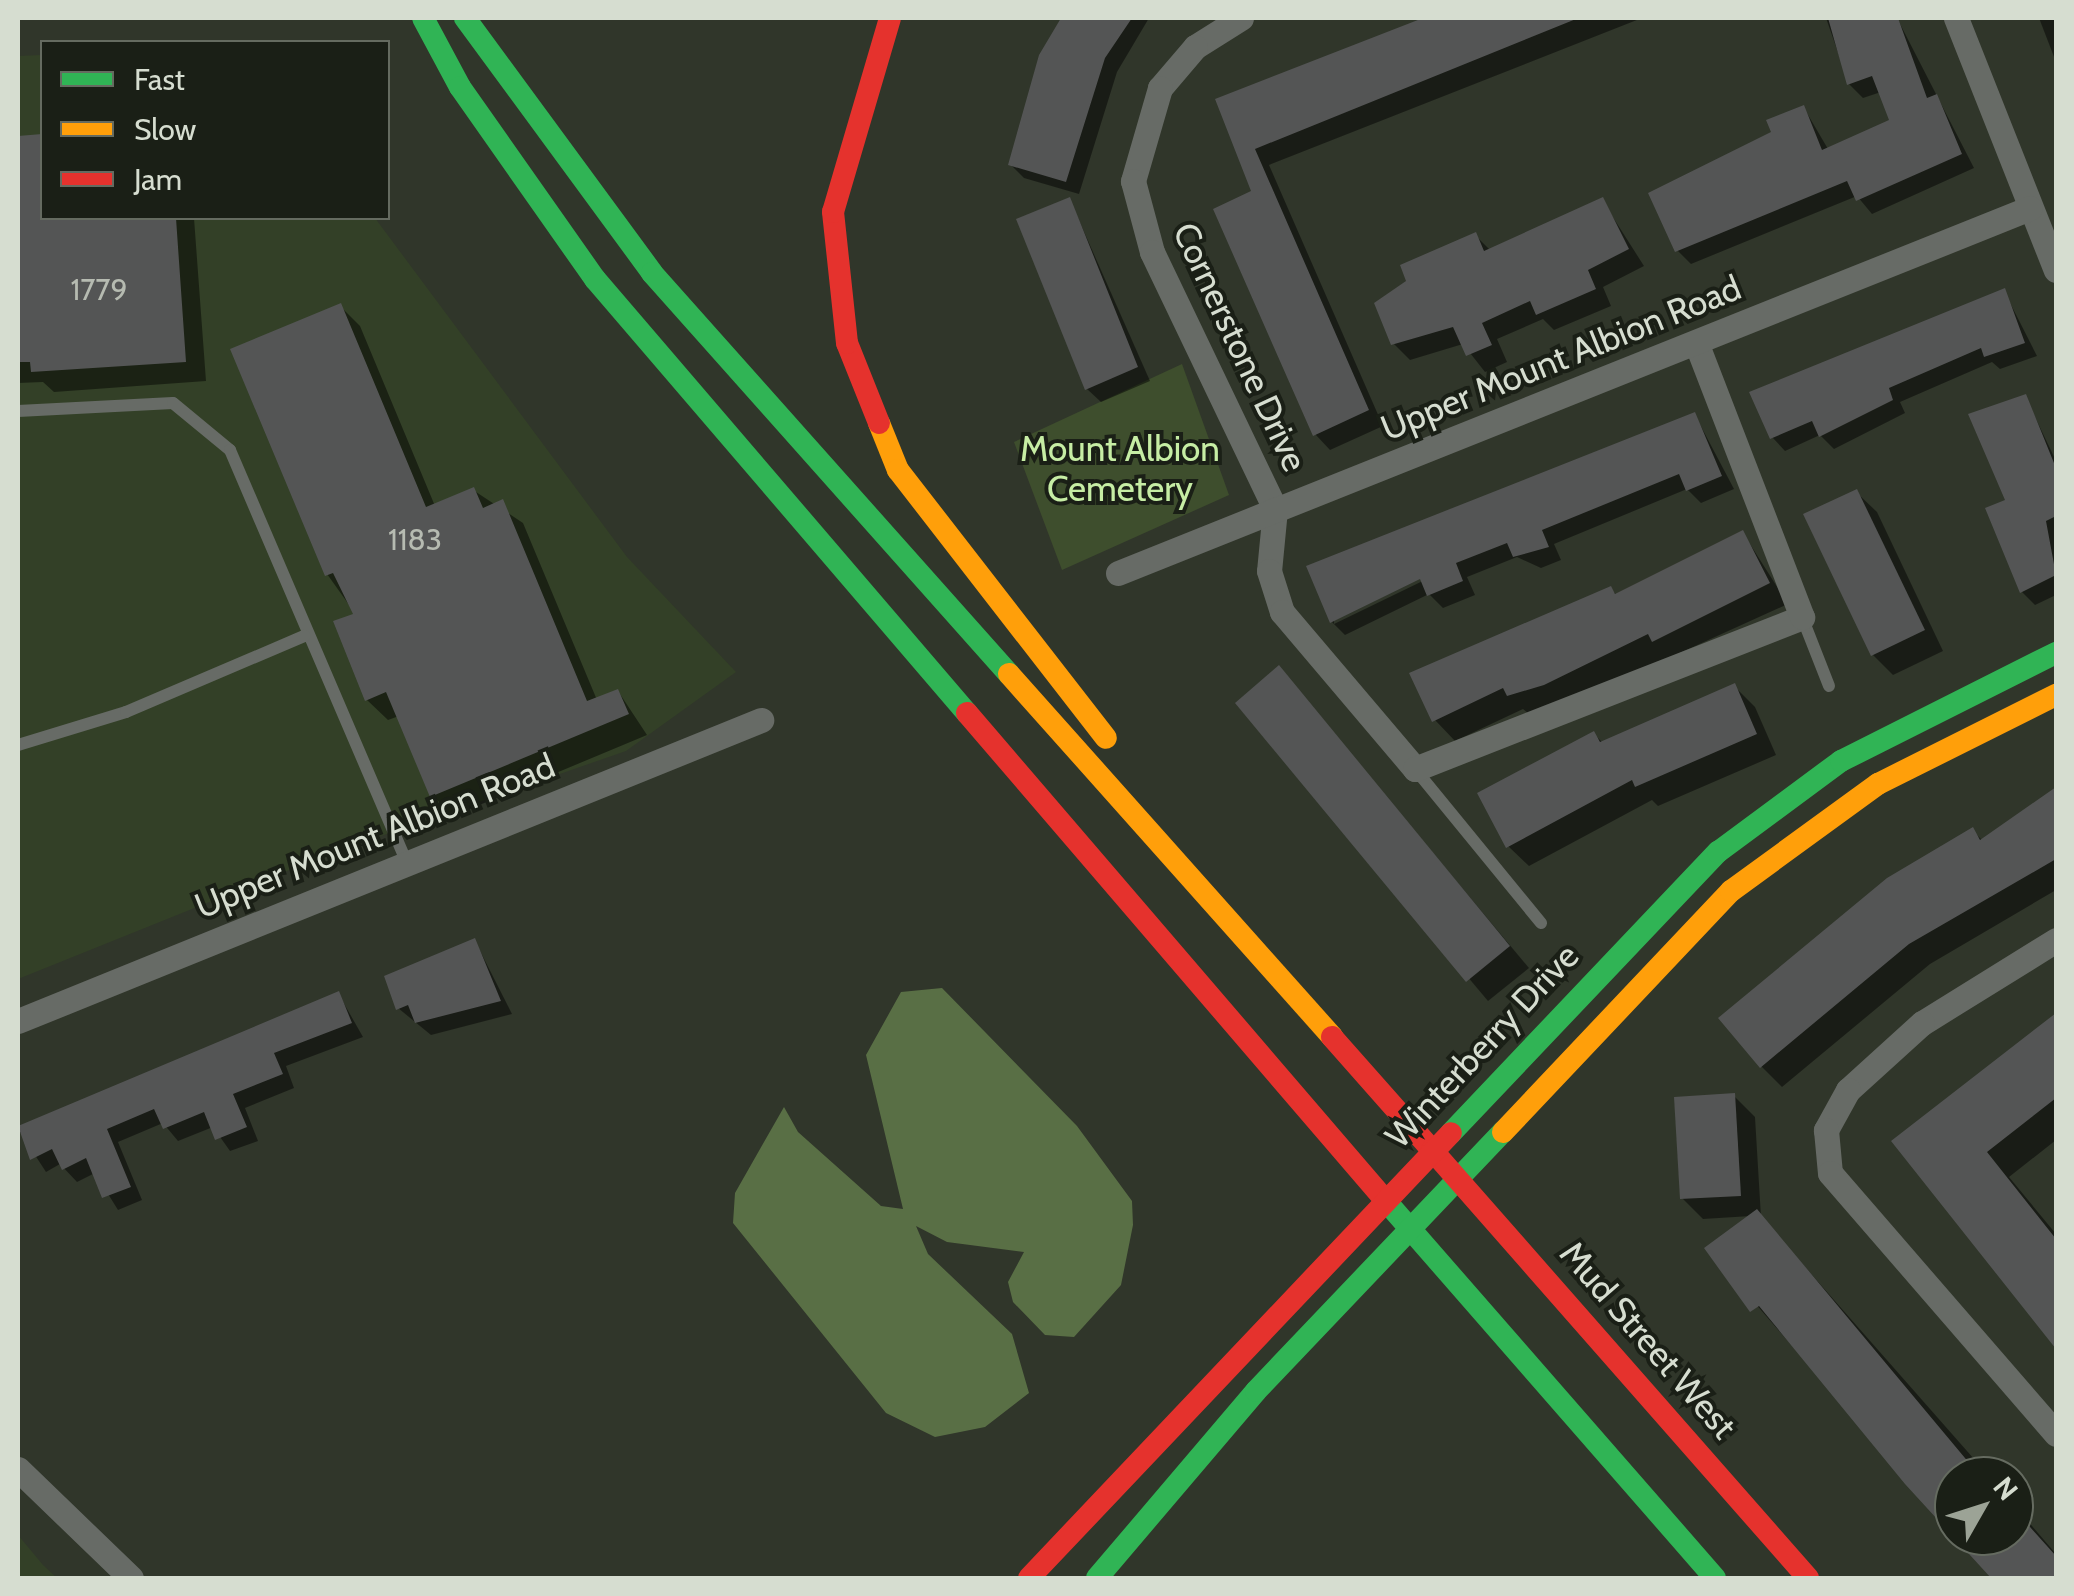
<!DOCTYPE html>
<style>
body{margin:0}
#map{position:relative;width:2074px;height:1596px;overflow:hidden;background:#30362a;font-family:Cabin,sans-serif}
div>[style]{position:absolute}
.built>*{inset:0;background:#334027}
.green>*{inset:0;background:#3e4e2d}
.water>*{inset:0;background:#596f45}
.shadow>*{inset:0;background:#0007}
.building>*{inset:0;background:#545555}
.lane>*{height:12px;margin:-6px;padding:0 6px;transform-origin:6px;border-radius:6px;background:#676b66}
.street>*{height:25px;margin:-12.5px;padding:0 12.5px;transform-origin:12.5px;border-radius:12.5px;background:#676b66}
.fast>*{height:22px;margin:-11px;padding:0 11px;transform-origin:11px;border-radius:11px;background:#30b455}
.slow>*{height:22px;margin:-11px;padding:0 11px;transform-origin:11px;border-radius:11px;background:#ff9f0a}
.jam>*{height:22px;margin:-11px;padding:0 11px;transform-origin:11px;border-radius:11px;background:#e5322d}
span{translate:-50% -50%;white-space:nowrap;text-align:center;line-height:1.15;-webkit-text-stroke:8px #1a1f16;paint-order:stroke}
.number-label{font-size:30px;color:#b6bbb1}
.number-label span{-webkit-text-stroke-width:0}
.street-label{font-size:35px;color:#d6ddd0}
.park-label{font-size:35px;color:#c6eda4}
.frame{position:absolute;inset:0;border:20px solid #d6ddd0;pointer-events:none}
.legend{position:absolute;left:40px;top:40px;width:350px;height:180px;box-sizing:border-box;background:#1a1f16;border:2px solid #656b60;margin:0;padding:12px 18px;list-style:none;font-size:30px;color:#d6ddd0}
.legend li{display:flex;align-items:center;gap:20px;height:50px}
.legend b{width:50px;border:2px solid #656b60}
.north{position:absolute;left:1934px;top:1456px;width:100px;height:100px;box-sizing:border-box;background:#1a1f16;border:2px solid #656b60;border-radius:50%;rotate:51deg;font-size:28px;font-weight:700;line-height:40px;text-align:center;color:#d6ddd0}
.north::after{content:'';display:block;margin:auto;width:35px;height:45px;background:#9ca396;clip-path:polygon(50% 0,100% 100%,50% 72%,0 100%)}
</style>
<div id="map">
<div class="built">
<div style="clip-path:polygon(42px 55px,42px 218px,375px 218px,627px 557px,736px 672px,626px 751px,329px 854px,18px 979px,18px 56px)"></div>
<div style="clip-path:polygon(18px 1535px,43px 1565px,57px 1578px,18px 1578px)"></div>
</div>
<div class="green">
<div style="clip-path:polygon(1182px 364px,1229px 495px,1062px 570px,1014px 442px)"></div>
</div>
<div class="water">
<div style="clip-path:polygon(942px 988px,1077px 1126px,1132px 1201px,1133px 1225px,1121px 1285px,1074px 1337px,1045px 1335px,1013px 1302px,1008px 1282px,1024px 1252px,947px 1242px,916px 1226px,928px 1254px,1012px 1334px,1029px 1393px,985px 1427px,935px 1437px,886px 1413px,733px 1223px,735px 1193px,784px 1107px,798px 1132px,881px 1206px,903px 1209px,866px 1055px,901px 992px)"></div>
</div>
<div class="shadow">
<div style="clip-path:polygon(1062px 18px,1149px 18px,1117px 72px,1079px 194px,1024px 178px,1011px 165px)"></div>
<div style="clip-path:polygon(1430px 18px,1642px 18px,1269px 165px,1383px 426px,1330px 450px,1315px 434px,1255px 192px,1218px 101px)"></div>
<div style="clip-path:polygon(1826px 18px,1897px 18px,1974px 168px,1872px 214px,1857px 196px,1691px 264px,1677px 250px,1804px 108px,1828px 149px,1892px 121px,1881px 92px,1863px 98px,1849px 84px)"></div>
<div style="clip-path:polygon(2039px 18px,2056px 18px,2056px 62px)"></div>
<div style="clip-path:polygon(42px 137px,42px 218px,194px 218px,206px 381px,54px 392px,43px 382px,18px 383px,18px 139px)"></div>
<div style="clip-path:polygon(1070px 200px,1150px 381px,1101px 402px,1087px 389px)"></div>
<div style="clip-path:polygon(1602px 200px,1644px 266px,1603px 287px,1611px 306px,1554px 330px,1543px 319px,1497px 339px,1507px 362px,1485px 372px,1463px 344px,1410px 360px,1393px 343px,1475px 235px,1491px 251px)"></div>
<div style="clip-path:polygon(2004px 291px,2037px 356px,2000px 369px,1992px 362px,1900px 402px,1905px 413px,1834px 449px,1820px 435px,1785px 451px,1772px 437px)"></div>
<div style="clip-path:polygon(340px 306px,360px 326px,435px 506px,473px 490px,523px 523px,597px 700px,618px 691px,647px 735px,453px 816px,432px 795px,399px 716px,388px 720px,367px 700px,357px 616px,327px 574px)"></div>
<div style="clip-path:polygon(2025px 396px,2056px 461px,2056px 595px,2035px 605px,2022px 592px,2008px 501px)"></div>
<div style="clip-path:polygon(evenodd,1695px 415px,1734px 489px,1701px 503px,1687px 489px,1554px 544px,1561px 560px,1541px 568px,1517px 557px,1467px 577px,1475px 595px,1443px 608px,1429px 594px,1345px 635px,1332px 622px,1309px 568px,1695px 415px,1431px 572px,1433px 576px,1334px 624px,1334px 618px,1431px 572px)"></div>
<div style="clip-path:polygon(1856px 492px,1877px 512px,1943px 651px,1893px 675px,1873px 655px)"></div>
<div style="clip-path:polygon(1743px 533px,1788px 604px,1565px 705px,1530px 715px,1523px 709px,1455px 741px,1435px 720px,1610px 589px,1617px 595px)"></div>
<div style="clip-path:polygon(1279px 669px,1529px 968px,1488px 1001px,1238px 704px)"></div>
<div style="clip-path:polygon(1734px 686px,1755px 707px,1776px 755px,1658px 806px,1652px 800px,1529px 866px,1508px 846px,1594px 734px,1603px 743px)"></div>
<div style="clip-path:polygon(2056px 792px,2056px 890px,1930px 964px,1782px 1087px,1761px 1066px,1972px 830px,1983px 841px)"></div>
<div style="clip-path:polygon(475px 941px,512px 1014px,431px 1035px,398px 1008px)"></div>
<div style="clip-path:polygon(338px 993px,363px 1037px,286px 1066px,294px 1088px,245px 1108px,258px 1141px,230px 1151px,213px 1127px,178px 1141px,163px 1123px,118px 1142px,142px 1200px,118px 1210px,95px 1173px,77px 1182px,60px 1164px,46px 1172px,18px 1129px)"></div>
<div style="clip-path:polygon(2054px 1017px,2056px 1140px,2009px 1177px,2056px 1234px,2056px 1345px,1895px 1141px)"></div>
<div style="clip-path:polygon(1734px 1096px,1755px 1117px,1761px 1217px,1989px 1476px,1954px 1476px,1954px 1532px,1707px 1248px,1751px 1216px,1703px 1219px,1682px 1198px)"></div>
<div style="clip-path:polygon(2014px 1505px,2056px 1554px,2056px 1578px,1995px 1578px,1958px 1536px,2014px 1536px)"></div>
</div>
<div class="building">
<div style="clip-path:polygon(1061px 18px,1132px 18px,1105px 58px,1066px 182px,1008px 165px,1039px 55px)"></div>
<div style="clip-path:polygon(1423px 18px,1576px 19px,1255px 149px,1369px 410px,1313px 436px,1213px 209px,1251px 191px,1215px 99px)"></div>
<div style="clip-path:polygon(1828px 18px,1898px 18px,1927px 98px,1937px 94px,1962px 154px,1856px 201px,1847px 181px,1675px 252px,1648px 193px,1771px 132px,1766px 120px,1804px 105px,1822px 150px,1889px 120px,1872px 76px,1847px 85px)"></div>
<div style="clip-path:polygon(42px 134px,42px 218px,176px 218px,186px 362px,31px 372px,30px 362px,18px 362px,18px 136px)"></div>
<div style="clip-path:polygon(1070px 197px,1138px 367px,1085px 390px,1016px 219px)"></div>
<div style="clip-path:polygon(1603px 197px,1629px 249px,1588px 270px,1596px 289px,1536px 315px,1530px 301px,1482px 323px,1492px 345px,1466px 356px,1453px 327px,1391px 345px,1374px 303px,1406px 281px,1400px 265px,1476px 232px,1484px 251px)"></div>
<div style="clip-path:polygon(2005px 288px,2025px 343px,1984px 357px,1981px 348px,1889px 388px,1893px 400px,1819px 437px,1812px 421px,1770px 439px,1749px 392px)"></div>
<div style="clip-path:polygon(341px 303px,426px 507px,474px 487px,483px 508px,503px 499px,587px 701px,618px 689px,629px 714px,430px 797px,386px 692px,365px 701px,333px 621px,353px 614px,333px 573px,325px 576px,230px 349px)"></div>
<div style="clip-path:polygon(2026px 394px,2056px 468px,2056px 516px,2046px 521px,2056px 575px,2020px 593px,1985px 508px,2005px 500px,1968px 414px)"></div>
<div style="clip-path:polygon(1695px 412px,1722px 476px,1686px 491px,1679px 474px,1542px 530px,1549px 547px,1513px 557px,1507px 543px,1456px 563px,1463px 581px,1427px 596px,1420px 579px,1330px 623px,1306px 566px)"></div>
<div style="clip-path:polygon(1857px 489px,1925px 630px,1871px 656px,1803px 514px)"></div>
<div style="clip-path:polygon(1743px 530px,1770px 583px,1652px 642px,1648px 634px,1544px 685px,1507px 696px,1503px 688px,1432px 722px,1409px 673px,1611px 586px,1615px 594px)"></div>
<div style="clip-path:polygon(1279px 665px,1510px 946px,1466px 982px,1235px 703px)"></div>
<div style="clip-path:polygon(1735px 683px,1757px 734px,1635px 787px,1632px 780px,1506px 848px,1477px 793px,1594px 731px,1600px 742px)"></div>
<div style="clip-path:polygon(2056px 787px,2056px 859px,1909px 944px,1760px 1068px,1718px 1018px,1887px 878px,1973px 827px,1980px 840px)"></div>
<div style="clip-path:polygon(475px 938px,501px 1001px,415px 1023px,408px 1005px,396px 1010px,384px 976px)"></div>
<div style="clip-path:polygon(339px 991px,352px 1023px,274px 1053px,283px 1074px,233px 1094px,247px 1127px,215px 1140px,204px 1112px,163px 1129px,154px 1109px,107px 1129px,131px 1187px,102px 1198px,86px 1158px,62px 1170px,52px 1149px,30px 1160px,18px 1126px)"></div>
<div style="clip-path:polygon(2056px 1013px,2056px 1098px,1987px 1152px,2056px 1239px,2056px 1349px,1891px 1141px)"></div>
<div style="clip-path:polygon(1735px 1093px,1741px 1196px,1680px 1199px,1674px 1097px)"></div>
<div style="clip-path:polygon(1757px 1209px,1980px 1476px,1954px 1476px,1954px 1536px,2014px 1536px,2014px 1509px,2056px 1556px,2056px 1578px,1991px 1578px,1905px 1484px,1759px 1306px,1750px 1312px,1704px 1248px)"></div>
</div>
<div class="lane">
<div style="left:18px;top:411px;width:155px;rotate:-3deg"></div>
<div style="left:173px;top:403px;width:74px;rotate:39.5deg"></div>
<div style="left:230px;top:450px;width:447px;rotate:66.8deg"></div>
<div style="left:1802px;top:617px;width:74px;rotate:68.6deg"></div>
<div style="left:18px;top:745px;width:113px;rotate:-17deg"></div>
<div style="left:126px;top:712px;width:194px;rotate:-23.1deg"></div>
<div style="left:1415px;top:769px;width:199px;rotate:50.7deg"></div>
</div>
<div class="street">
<div style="left:1241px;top:18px;width:54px;rotate:147.8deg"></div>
<div style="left:1195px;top:47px;width:54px;rotate:130.5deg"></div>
<div style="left:1160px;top:88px;width:97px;rotate:106.2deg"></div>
<div style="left:1133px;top:181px;width:73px;rotate:75deg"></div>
<div style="left:1152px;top:252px;width:285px;rotate:64.4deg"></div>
<div style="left:1275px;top:509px;width:62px;rotate:95.5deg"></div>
<div style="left:1269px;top:571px;width:43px;rotate:72.4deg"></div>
<div style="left:1282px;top:612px;width:206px;rotate:49.7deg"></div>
<div style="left:1415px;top:769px;width:416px;rotate:-21.4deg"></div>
<div style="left:1802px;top:617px;width:294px;rotate:-111.1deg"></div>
<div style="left:1956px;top:18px;width:271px;rotate:68.4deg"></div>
<div style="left:1118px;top:573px;width:982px;rotate:-21.81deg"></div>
<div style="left:2056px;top:940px;width:158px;rotate:148.2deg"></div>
<div style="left:1922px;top:1023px;width:100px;rotate:137.8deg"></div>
<div style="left:1848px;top:1090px;width:46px;rotate:118.8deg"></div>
<div style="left:1826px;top:1130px;width:43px;rotate:84.7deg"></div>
<div style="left:1830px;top:1173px;width:345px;rotate:49.1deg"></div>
<div style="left:18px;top:1021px;width:802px;rotate:-22.05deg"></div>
<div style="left:18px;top:1469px;width:157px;rotate:44deg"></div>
</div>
<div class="fast">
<div style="left:423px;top:18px;width:78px;rotate:61.8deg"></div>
<div style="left:460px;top:87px;width:235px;rotate:54.9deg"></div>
<div style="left:595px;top:279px;width:572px;rotate:49.4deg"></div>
<div style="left:465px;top:18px;width:316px;rotate:53.7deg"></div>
<div style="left:652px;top:273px;width:537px;rotate:48.32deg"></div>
<div style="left:1451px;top:1133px;width:388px;rotate:-46.5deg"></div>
<div style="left:1718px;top:852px;width:153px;rotate:-36.5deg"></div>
<div style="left:1841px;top:761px;width:241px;rotate:-26.7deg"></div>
<div style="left:1385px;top:1200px;width:502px;rotate:48.88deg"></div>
<div style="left:1097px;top:1578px;width:245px;rotate:-49.6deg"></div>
<div style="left:1256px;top:1391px;width:358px;rotate:-46.4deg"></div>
</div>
<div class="slow">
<div style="left:879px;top:423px;width:51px;rotate:68deg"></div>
<div style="left:898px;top:470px;width:339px;rotate:52.2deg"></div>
<div style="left:1009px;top:674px;width:486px;rotate:48.3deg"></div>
<div style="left:1503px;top:1132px;width:332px;rotate:-46.6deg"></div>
<div style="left:1731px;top:891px;width:182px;rotate:-36.1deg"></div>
<div style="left:1878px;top:784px;width:199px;rotate:-26.6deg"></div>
</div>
<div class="jam">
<div style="left:879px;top:423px;width:86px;rotate:-111.8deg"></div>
<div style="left:847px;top:343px;width:132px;rotate:-96.1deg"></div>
<div style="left:833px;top:212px;width:202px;rotate:-73.6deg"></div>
<div style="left:967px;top:713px;width:642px;rotate:49.36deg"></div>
<div style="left:1332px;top:1037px;width:151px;rotate:48.5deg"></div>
<div style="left:1432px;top:1150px;width:570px;rotate:48.7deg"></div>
<div style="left:1029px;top:1578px;width:613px;rotate:-46.52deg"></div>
</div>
<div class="number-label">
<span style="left:99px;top:290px">1779</span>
<span style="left:415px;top:540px">1183</span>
</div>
<div class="street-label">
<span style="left:1240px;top:347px;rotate:65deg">Cornerstone Drive</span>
<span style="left:1561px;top:358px;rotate:-22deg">Upper Mount Albion Road</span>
<span style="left:375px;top:836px;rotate:-22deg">Upper Mount Albion Road</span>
<span style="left:1482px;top:1046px;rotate:-47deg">Winterberry Drive</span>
<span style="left:1648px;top:1340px;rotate:49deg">Mud Street West</span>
</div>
<div class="park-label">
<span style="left:1120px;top:469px">Mount Albion<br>Cemetery</span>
</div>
<div class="frame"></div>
<ul class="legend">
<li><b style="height:12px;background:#30b455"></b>Fast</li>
<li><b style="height:12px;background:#ff9f0a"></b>Slow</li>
<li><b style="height:12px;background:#e5322d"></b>Jam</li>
</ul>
<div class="north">N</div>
</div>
